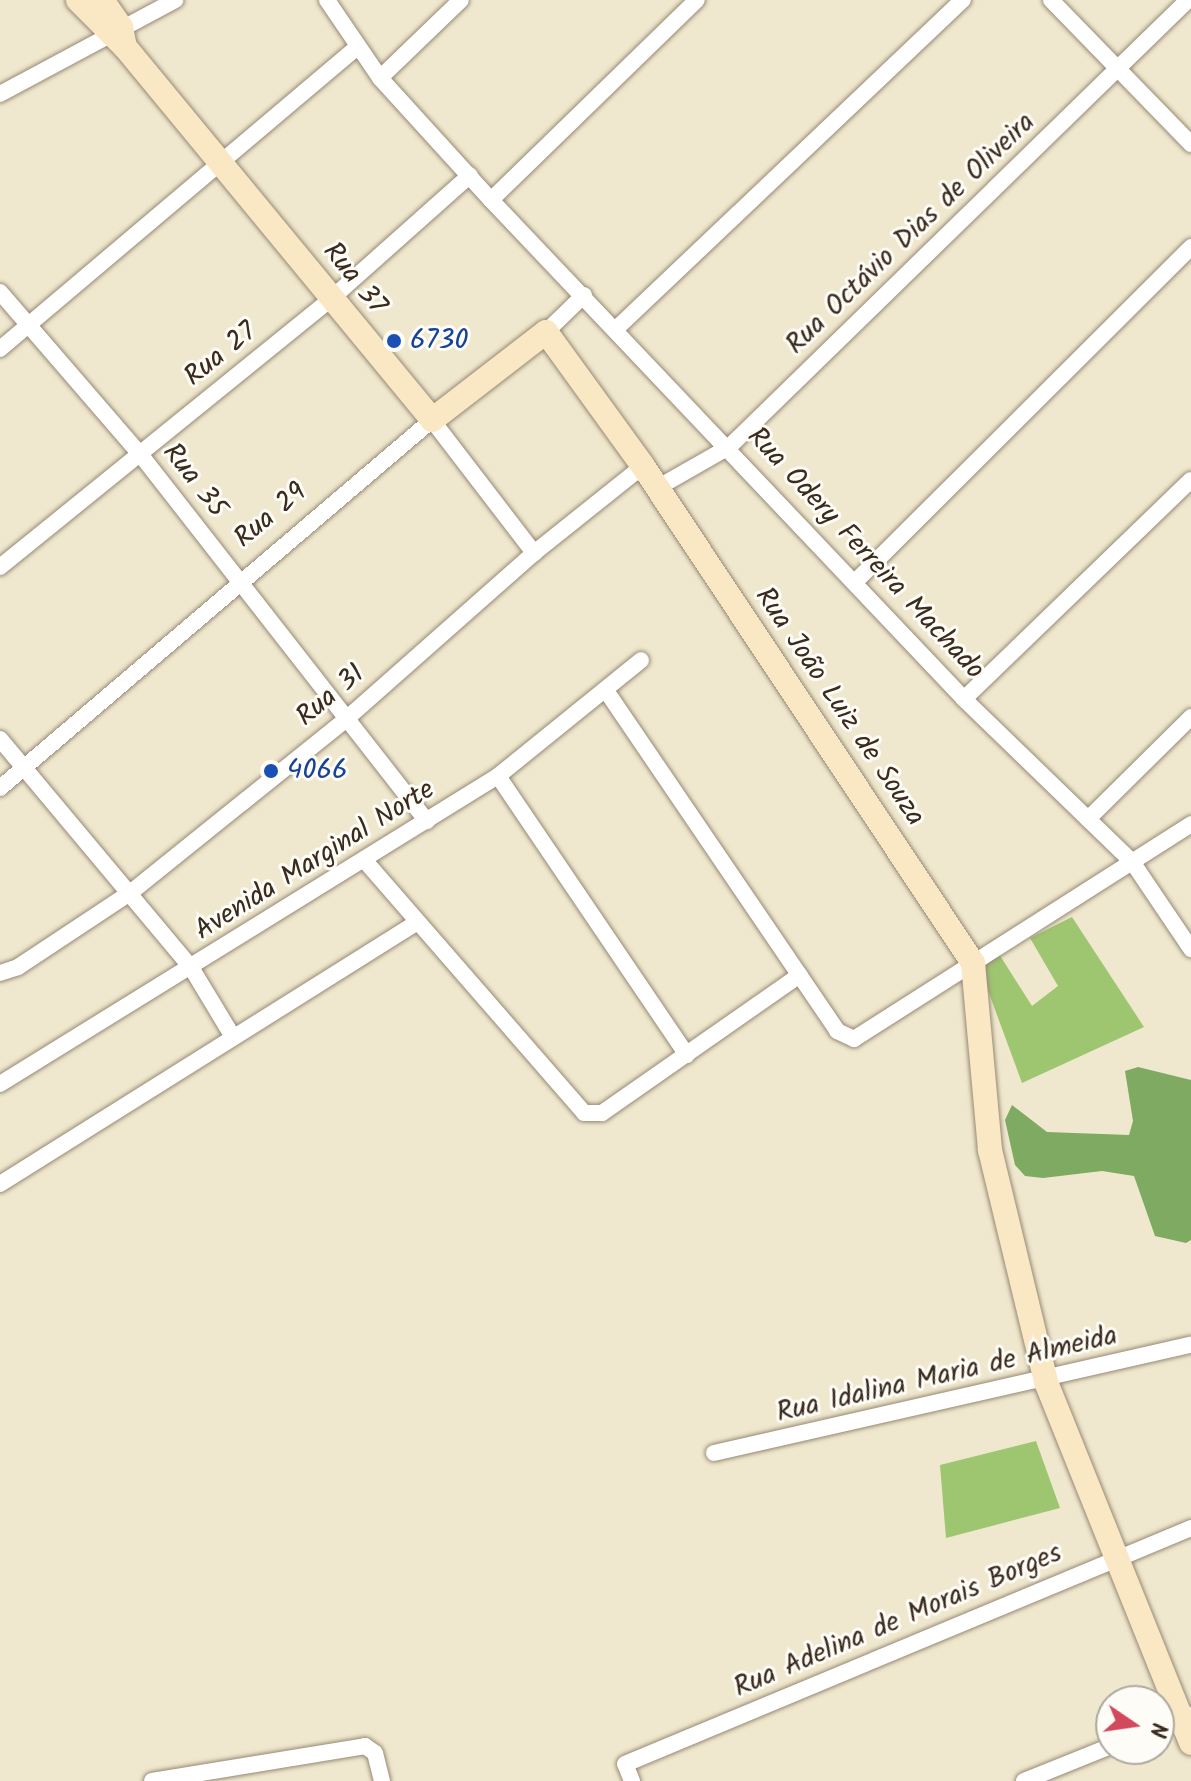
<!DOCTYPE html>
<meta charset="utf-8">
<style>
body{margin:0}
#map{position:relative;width:1191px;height:1781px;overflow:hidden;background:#f0e8ce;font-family:Kalam,sans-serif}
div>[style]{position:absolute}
.green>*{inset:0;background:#9ec570}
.forest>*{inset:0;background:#7eaa62}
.roads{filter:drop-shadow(0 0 2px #968976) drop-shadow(0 0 2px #968976)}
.street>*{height:16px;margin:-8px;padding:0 8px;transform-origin:8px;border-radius:8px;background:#fff}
.secondary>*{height:24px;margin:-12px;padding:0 12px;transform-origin:12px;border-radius:12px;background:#fae7c3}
.dots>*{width:22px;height:22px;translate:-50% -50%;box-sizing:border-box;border:4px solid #fdfcf7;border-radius:50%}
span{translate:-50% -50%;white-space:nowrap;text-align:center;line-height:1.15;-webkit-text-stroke:6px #fdfcf7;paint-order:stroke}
.street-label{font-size:28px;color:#3b2a1e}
.transit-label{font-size:28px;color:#164399}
.left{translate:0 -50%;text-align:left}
.north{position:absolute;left:1095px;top:1685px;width:80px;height:80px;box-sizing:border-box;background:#fdfcf7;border:2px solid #afa8a0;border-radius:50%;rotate:103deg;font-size:22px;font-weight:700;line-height:32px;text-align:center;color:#3b2a1e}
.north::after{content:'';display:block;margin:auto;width:28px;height:36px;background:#d1495b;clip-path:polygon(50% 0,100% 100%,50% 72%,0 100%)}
</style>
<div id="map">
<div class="green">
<div style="clip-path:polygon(1072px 917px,1144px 1027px,1022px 1083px,979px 966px,999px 954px,1032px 1006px,1058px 986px,1030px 938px)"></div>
<div style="clip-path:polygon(1036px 1441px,1060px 1508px,946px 1538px,940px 1465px)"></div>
</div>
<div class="forest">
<div style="clip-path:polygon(1138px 1067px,1191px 1080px,1191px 1240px,1186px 1243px,1155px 1236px,1134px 1176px,1102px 1171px,1043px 1178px,1025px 1176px,1015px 1165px,1005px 1120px,1012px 1105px,1047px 1132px,1129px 1135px,1133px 1121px,1125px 1071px)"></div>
</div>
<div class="roads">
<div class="street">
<div style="left:327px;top:0;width:94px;rotate:55.8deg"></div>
<div style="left:380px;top:78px;width:165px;rotate:47.7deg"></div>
<div style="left:491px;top:200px;width:688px;rotate:46.53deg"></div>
<div style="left:964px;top:699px;width:235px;rotate:44.1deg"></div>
<div style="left:1133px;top:863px;width:104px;rotate:56deg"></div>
<div style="left:1051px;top:0;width:201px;rotate:45.8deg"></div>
<div style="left:380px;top:78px;width:112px;rotate:-43.9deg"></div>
<div style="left:0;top:94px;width:199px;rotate:-28.2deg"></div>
<div style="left:491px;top:200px;width:287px;rotate:-44.2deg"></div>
<div style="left:0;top:292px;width:214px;rotate:49.2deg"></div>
<div style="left:140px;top:454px;width:466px;rotate:52deg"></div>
<div style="left:617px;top:328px;width:477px;rotate:-43.5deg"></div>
<div style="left:546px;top:332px;width:53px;rotate:-44.2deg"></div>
<div style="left:0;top:349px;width:468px;rotate:-40.2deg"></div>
<div style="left:657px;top:488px;width:83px;rotate:-29.7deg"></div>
<div style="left:729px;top:447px;width:641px;rotate:-44.24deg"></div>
<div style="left:0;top:567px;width:426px;rotate:-39deg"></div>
<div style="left:331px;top:299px;width:186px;rotate:-41.7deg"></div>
<div style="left:856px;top:581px;width:473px;rotate:-44.9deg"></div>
<div style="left:607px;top:692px;width:410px;rotate:55.8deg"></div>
<div style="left:837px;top:1031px;width:19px;rotate:25deg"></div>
<div style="left:854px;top:1039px;width:400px;rotate:-32.5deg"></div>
<div style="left:964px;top:699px;width:315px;rotate:-44deg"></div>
<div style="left:0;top:739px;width:300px;rotate:50.1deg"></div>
<div style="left:192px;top:969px;width:79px;rotate:58.9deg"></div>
<div style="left:498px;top:776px;width:337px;rotate:55.9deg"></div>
<div style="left:0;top:788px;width:567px;rotate:-40.43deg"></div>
<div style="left:432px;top:420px;width:168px;rotate:52.5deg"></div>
<div style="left:1088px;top:819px;width:145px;rotate:-44.7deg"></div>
<div style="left:366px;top:862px;width:332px;rotate:49deg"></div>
<div style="left:584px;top:1113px;width:18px"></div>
<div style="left:602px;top:1113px;width:241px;rotate:-34.9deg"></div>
<div style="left:0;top:973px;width:19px;rotate:-18deg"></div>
<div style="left:18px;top:967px;width:134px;rotate:-33.5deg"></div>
<div style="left:130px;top:893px;width:275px;rotate:-38.8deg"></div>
<div style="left:344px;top:721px;width:254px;rotate:-41.5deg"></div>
<div style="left:534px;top:553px;width:139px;rotate:-38.6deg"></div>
<div style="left:0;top:1084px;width:586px;rotate:-31.74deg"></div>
<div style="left:498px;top:776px;width:184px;rotate:-39deg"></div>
<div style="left:0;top:1184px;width:492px;rotate:-32.1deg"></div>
<div style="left:714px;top:1453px;width:489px;rotate:-12.8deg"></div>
<div style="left:1159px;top:1726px;width:30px;rotate:-23deg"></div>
<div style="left:152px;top:1781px;width:216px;rotate:-9.3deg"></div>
<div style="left:365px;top:1746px;width:12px;rotate:35deg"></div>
<div style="left:375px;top:1753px;width:29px;rotate:76deg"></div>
<div style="left:632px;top:1781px;width:18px;rotate:-112deg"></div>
<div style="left:625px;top:1764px;width:613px;rotate:-22.63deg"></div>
<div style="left:1024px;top:1781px;width:94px;rotate:-21.9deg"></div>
</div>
<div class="secondary">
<div style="left:78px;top:0;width:66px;rotate:45deg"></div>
<div style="left:125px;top:47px;width:483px;rotate:50.5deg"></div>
<div style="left:432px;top:420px;width:144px;rotate:-37.7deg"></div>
<div style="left:546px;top:332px;width:165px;rotate:54.1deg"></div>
<div style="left:643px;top:466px;width:597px;rotate:56.42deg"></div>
<div style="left:973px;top:963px;width:188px;rotate:84.8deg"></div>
<div style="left:990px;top:1150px;width:239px;rotate:76.4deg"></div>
<div style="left:1046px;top:1382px;width:389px;rotate:68.1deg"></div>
<div style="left:102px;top:0;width:33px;rotate:55deg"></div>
<div style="left:121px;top:27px;width:20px;rotate:79deg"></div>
</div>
</div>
<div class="dots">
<div style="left:394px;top:341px;background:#1a4fb4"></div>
<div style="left:271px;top:771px;background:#1a4fb4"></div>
</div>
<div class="street-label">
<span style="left:911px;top:234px;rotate:-44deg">Rua Octávio Dias de Oliveira</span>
<span style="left:354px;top:279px;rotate:51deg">Rua 37</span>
<span style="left:221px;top:355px;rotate:-39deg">Rua 27</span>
<span style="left:194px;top:481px;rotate:52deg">Rua 35</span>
<span style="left:271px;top:516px;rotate:-40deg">Rua 29</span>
<span style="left:865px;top:554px;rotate:47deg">Rua Odery Ferreira Machado</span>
<span style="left:331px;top:696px;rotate:-40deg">Rua 31</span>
<span style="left:839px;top:707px;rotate:56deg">Rua João Luiz de Souza</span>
<span style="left:315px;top:861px;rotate:-32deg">Avenida Marginal Norte</span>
<span style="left:947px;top:1375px;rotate:-13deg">Rua Idalina Maria de Almeida</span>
<span style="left:898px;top:1621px;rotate:-23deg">Rua Adelina de Morais Borges</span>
</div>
<div class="transit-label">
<span class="left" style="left:410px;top:341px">6730</span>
<span class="left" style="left:287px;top:771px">4066</span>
</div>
<div class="north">N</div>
</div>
